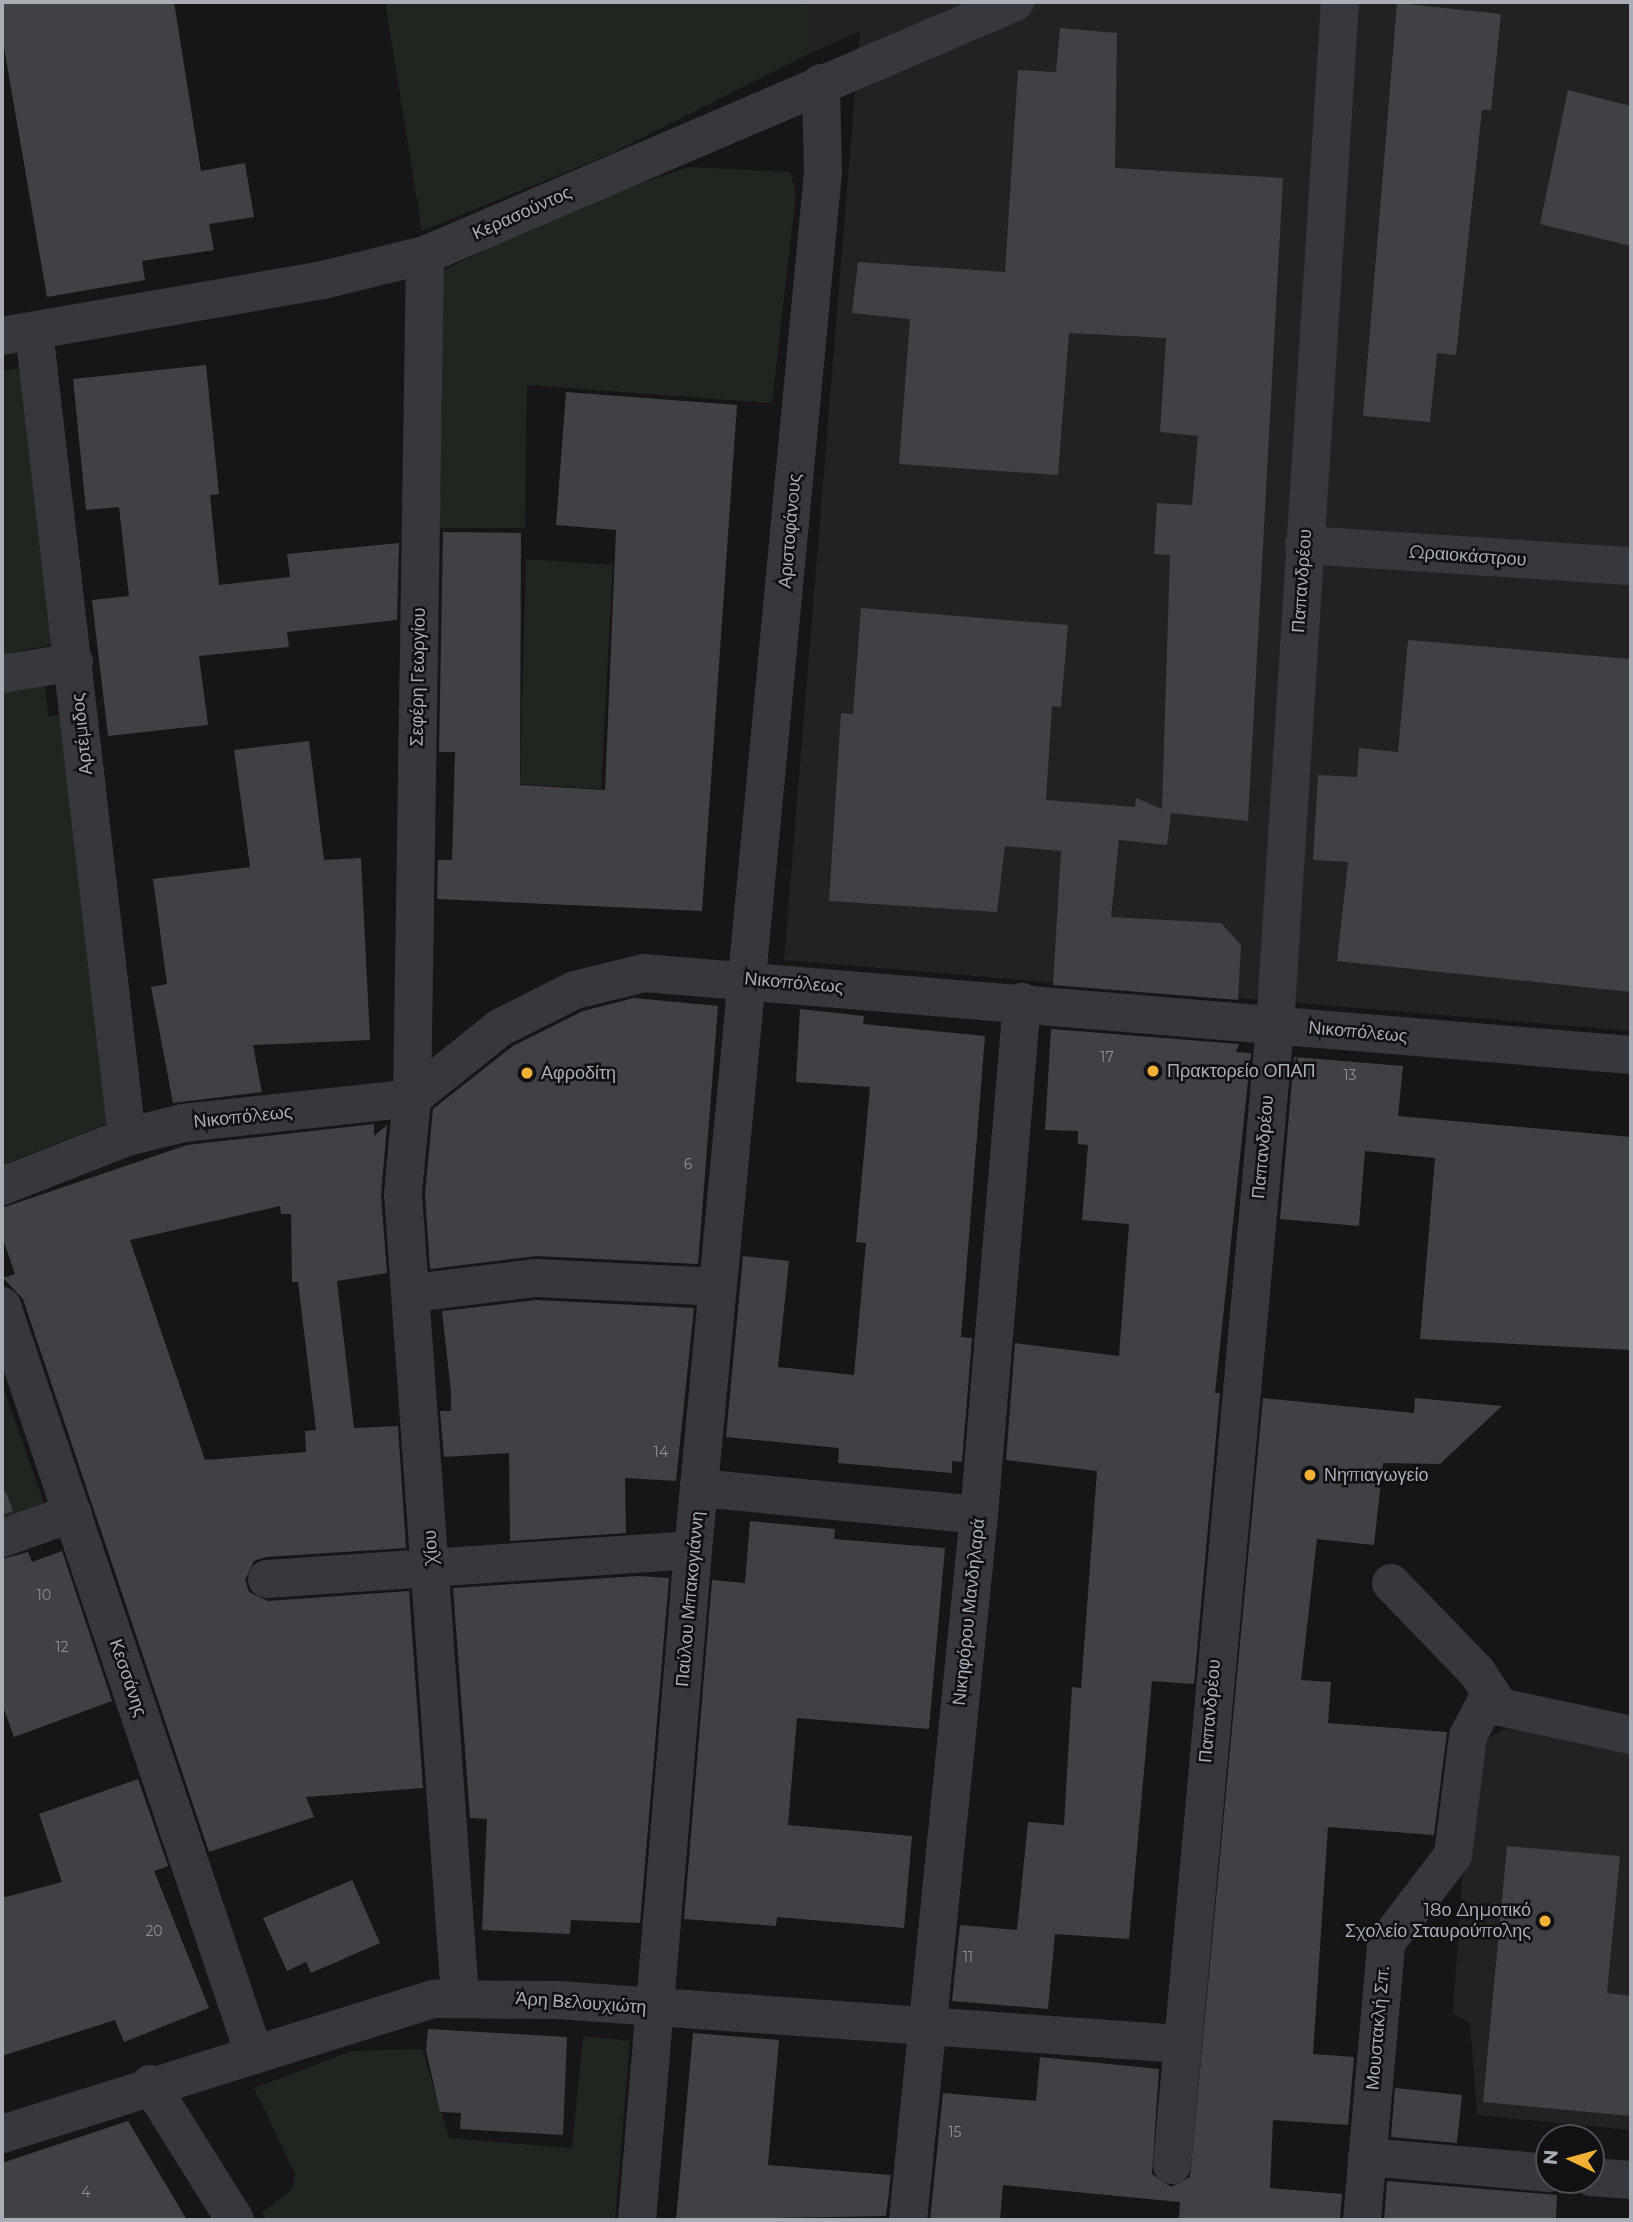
<!DOCTYPE html>
<meta charset="utf-8">
<style>
body{margin:0}
#map{position:relative;width:1633px;height:2222px;overflow:hidden;background:#161618;font-family:Montserrat,sans-serif}
div>[style]{position:absolute}
.built>*{inset:0;background:#222225}
.green>*{inset:0;background:#1e261f}
.building>*{inset:0;background:#404145}
.minor>*{height:38px;margin:-19px;padding:0 19px;transform-origin:19px;border-radius:19px;background:#37383d}
.dots>*{width:19px;height:19px;translate:-50% -50%;box-sizing:border-box;border:4px solid #111113;border-radius:50%}
span{translate:-50% -50%;white-space:nowrap;text-align:center;line-height:1.15;-webkit-text-stroke:5px #111113;paint-order:stroke}
.number-label{font-size:14px;color:#8e929b}
.number-label span{-webkit-text-stroke-width:0}
.street-label{font-size:18px;color:#a8adb8}
.poi-label{font-size:18px;color:#a8adb8}
.left{translate:0 -50%;text-align:left}
.right{translate:-100% -50%;text-align:right}
.frame{position:absolute;inset:0;border:4px solid #a8adb8;pointer-events:none}
.north{position:absolute;left:1535px;top:2124px;width:70px;height:70px;box-sizing:border-box;background:#111113;border:2px solid #4d4f55;border-radius:50%;rotate:275deg;font-size:19px;font-weight:700;line-height:28px;text-align:center;color:#a8adb8}
.north::after{content:'';display:block;margin:auto;width:24px;height:32px;background:#f2b134;clip-path:polygon(50% 0,100% 100%,50% 72%,0 100%)}
</style>
<div id="map">
<div class="built">
<div style="clip-path:polygon(807px 2px,1631px 2px,1631px 1031px,784px 960px,860px 31px,807px 55px)"></div>
<div style="clip-path:polygon(1505px 1729px,1631px 1742px,1631px 2130px,1477px 2115px,1470px 2023px,1453px 2014px,1471px 1747px)"></div>
</div>
<div class="green">
<div style="clip-path:polygon(385px 2px,807px 2px,807px 55px,608px 155px,422px 231px)"></div>
<div style="clip-path:polygon(689px 167px,790px 172px,796px 193px,772px 403px,527px 385px,525px 528px,432px 528px,437px 273px,586px 202px)"></div>
<div style="clip-path:polygon(20px 368px,57px 643px,2px 655px,2px 371px)"></div>
<div style="clip-path:polygon(526px 559px,613px 565px,601px 789px,520px 784px)"></div>
<div style="clip-path:polygon(45px 682px,48px 716px,60px 715px,109px 1123px,2px 1165px,2px 689px)"></div>
<div style="clip-path:polygon(2px 1384px,44px 1503px,2px 1518px)"></div>
<div style="clip-path:polygon(583px 2036px,630px 2041px,615px 2220px,266px 2220px,262px 2213px,293px 2188px,295px 2174px,254px 2088px,352px 2051px,422px 2049px,449px 2138px,572px 2148px)"></div>
</div>
<div class="building">
<div style="clip-path:polygon(2px 2px,174px 2px,201px 171px,245px 163px,254px 217px,209px 224px,214px 250px,142px 261px,145px 280px,47px 297px,2px 36px)"></div>
<div style="clip-path:polygon(1397px 3px,1501px 14px,1491px 110px,1482px 110px,1456px 355px,1437px 353px,1430px 422px,1363px 416px)"></div>
<div style="clip-path:polygon(1060px 28px,1117px 33px,1115px 168px,1283px 178px,1248px 821px,1171px 813px,1167px 845px,1119px 840px,1111px 917px,1221px 923px,1241px 945px,1238px 1000px,1053px 985px,1061px 851px,1005px 846px,997px 912px,829px 901px,841px 713px,853px 714px,861px 608px,1068px 625px,1061px 707px,1052px 706px,1046px 800px,1135px 807px,1136px 798px,1162px 809px,1170px 555px,1154px 554px,1157px 503px,1192px 505px,1198px 436px,1160px 432px,1166px 338px,1069px 333px,1058px 475px,899px 464px,910px 319px,852px 313px,858px 262px,1005px 272px,1018px 70px,1056px 72px)"></div>
<div style="clip-path:polygon(1568px 90px,1631px 106px,1631px 246px,1540px 224px)"></div>
<div style="clip-path:polygon(206px 365px,219px 494px,210px 495px,219px 585px,290px 577px,287px 554px,399px 543px,397px 620px,287px 632px,289px 647px,199px 656px,208px 725px,108px 736px,92px 600px,129px 596px,119px 507px,86px 510px,73px 379px)"></div>
<div style="clip-path:polygon(566px 392px,737px 405px,702px 911px,437px 899px,438px 860px,452px 860px,455px 752px,439px 752px,443px 532px,521px 533px,520px 785px,605px 790px,616px 530px,556px 525px)"></div>
<div style="clip-path:polygon(1408px 640px,1631px 659px,1631px 992px,1337px 961px,1348px 862px,1313px 860px,1318px 775px,1357px 777px,1359px 748px,1398px 752px)"></div>
<div style="clip-path:polygon(309px 741px,324px 860px,361px 858px,370px 1040px,253px 1045px,262px 1092px,173px 1103px,151px 987px,167px 984px,153px 879px,250px 867px,234px 750px)"></div>
<div style="clip-path:polygon(634px 998px,718px 1006px,698px 1264px,537px 1256px,430px 1269px,425px 1194px,433px 1109px,513px 1046px,583px 1011px)"></div>
<div style="clip-path:polygon(800px 1009px,864px 1016px,863px 1024px,985px 1036px,961px 1337px,972px 1338px,962px 1462px,952px 1461px,952px 1473px,838px 1463px,839px 1448px,726px 1437px,743px 1256px,789px 1261px,778px 1367px,854px 1375px,866px 1243px,856px 1242px,870px 1087px,796px 1082px)"></div>
<div style="clip-path:polygon(1051px 1029px,1239px 1044px,1236px 1052px,1251px 1053px,1215px 1393px,1220px 1393px,1194px 1684px,1152px 1681px,1129px 1939px,1055px 1934px,1048px 2009px,952px 2001px,960px 1925px,1017px 1930px,1028px 1822px,1064px 1825px,1072px 1687px,1081px 1688px,1097px 1471px,1006px 1460px,1015px 1343px,1119px 1356px,1129px 1224px,1082px 1220px,1088px 1145px,1078px 1144px,1078px 1131px,1045px 1130px)"></div>
<div style="clip-path:polygon(1294px 1057px,1403px 1066px,1398px 1116px,1631px 1137px,1631px 1350px,1420px 1339px,1435px 1158px,1365px 1151px,1359px 1226px,1280px 1219px)"></div>
<div style="clip-path:polygon(evenodd,374px 1124px,374px 1136px,387px 1125px,381px 1195px,387px 1273px,337px 1281px,354px 1428px,398px 1426px,406px 1548px,266px 1557px,254px 1561px,245px 1580px,249px 1592px,268px 1601px,409px 1591px,423px 1788px,306px 1797px,314px 1817px,209px 1852px,23px 1299px,3px 1278px,15px 1274px,2px 1236px,2px 1208px,187px 1145px,374px 1124px,280px 1206px,281px 1214px,291px 1214px,292px 1282px,298px 1282px,316px 1430px,305px 1431px,306px 1452px,205px 1460px,130px 1240px,280px 1206px)"></div>
<div style="clip-path:polygon(537px 1300px,694px 1308px,676px 1481px,625px 1478px,626px 1533px,510px 1541px,509px 1453px,444px 1457px,440px 1411px,451px 1411px,451px 1392px,442px 1311px)"></div>
<div style="clip-path:polygon(1263px 1398px,1414px 1413px,1415px 1398px,1502px 1406px,1440px 1464px,1383px 1463px,1374px 1545px,1317px 1539px,1301px 1680px,1331px 1682px,1328px 1723px,1447px 1732px,1434px 1835px,1328px 1827px,1313px 2054px,1354px 2057px,1348px 2125px,1273px 2120px,1270px 2188px,1342px 2194px,1340px 2220px,1179px 2220px,1180px 2202px,1003px 2185px,1000px 2220px,930px 2220px,943px 2093px,1036px 2101px,1040px 2057px,1159px 2069px,1152px 2174px,1171px 2187px,1190px 2177px)"></div>
<div style="clip-path:polygon(6px 1492px,13px 1511px,2px 1515px,2px 1493px)"></div>
<div style="clip-path:polygon(750px 1521px,835px 1529px,834px 1539px,945px 1548px,929px 1729px,797px 1718px,788px 1825px,912px 1836px,904px 1928px,777px 1917px,776px 1926px,684px 1919px,712px 1580px,745px 1583px)"></div>
<div style="clip-path:polygon(62px 1551px,112px 1701px,14px 1737px,2px 1704px,2px 1559px,28px 1552px,32px 1562px)"></div>
<div style="clip-path:polygon(638px 1576px,669px 1578px,640px 1923px,571px 1920px,570px 1934px,482px 1930px,487px 1819px,470px 1818px,453px 1588px)"></div>
<div style="clip-path:polygon(138px 1779px,168px 1866px,154px 1871px,209px 2008px,124px 2042px,115px 2020px,2px 2056px,2px 1898px,62px 1882px,39px 1814px)"></div>
<div style="clip-path:polygon(1507px 1846px,1620px 1856px,1607px 1993px,1631px 1996px,1631px 2116px,1483px 2102px)"></div>
<div style="clip-path:polygon(352px 1880px,380px 1943px,311px 1973px,306px 1962px,287px 1971px,263px 1918px)"></div>
<div style="clip-path:polygon(428px 2029px,567px 2037px,563px 2135px,460px 2129px,461px 2113px,440px 2112px,426px 2050px)"></div>
<div style="clip-path:polygon(693px 2033px,779px 2040px,768px 2165px,891px 2175px,886px 2216px,676px 2220px)"></div>
<div style="clip-path:polygon(1395px 2088px,1462px 2095px,1457px 2143px,1391px 2137px)"></div>
<div style="clip-path:polygon(128px 2121px,187px 2220px,2px 2220px,2px 2163px)"></div>
<div style="clip-path:polygon(1387px 2181px,1557px 2195px,1556px 2220px,1384px 2220px)"></div>
</div>
<div class="minor">
<div style="left:425px;top:255px;width:843px;rotate:90.88deg"></div>
<div style="left:412px;top:1098px;width:96px;rotate:95.4deg"></div>
<div style="left:403px;top:1194px;width:805px;rotate:85.94deg"></div>
<div style="left:34px;top:331px;width:811px;rotate:83.42deg"></div>
<div style="left:2px;top:336px;width:326px;rotate:-9.9deg"></div>
<div style="left:323px;top:280px;width:105px;rotate:-13.8deg"></div>
<div style="left:425px;top:255px;width:642px;rotate:-23.21deg"></div>
<div style="left:1304px;top:545px;width:328px;rotate:3.7deg"></div>
<div style="left:2px;top:674px;width:73px;rotate:-9.5deg"></div>
<div style="left:2px;top:1186px;width:134px;rotate:-21.4deg"></div>
<div style="left:127px;top:1137px;width:58px;rotate:-14deg"></div>
<div style="left:183px;top:1123px;width:230px;rotate:-6.2deg"></div>
<div style="left:412px;top:1098px;width:114px;rotate:-38.6deg"></div>
<div style="left:501px;top:1027px;width:83px;rotate:-26.6deg"></div>
<div style="left:575px;top:990px;width:71px;rotate:-13.8deg"></div>
<div style="left:644px;top:973px;width:990px;rotate:4.75deg"></div>
<div style="left:413px;top:1293px;width:124px;rotate:-7deg"></div>
<div style="left:536px;top:1278px;width:182px;rotate:2.8deg"></div>
<div style="left:2px;top:1306px;width:786px;rotate:71.38deg"></div>
<div style="left:699px;top:1488px;width:281px;rotate:5.5deg"></div>
<div style="left:2px;top:1538px;width:75px;rotate:-19.4deg"></div>
<div style="left:267px;top:1579px;width:427px;rotate:-3.9deg"></div>
<div style="left:1391px;top:1583px;width:124px;rotate:46deg"></div>
<div style="left:1477px;top:1672px;width:42px;rotate:56.7deg"></div>
<div style="left:1500px;top:1707px;width:134px;rotate:12.1deg"></div>
<div style="left:150px;top:2084px;width:160px;rotate:58deg"></div>
<div style="left:2px;top:2134px;width:453px;rotate:-17.4deg"></div>
<div style="left:434px;top:1999px;width:124px;rotate:0.5deg"></div>
<div style="left:558px;top:2000px;width:624px;rotate:4.05deg"></div>
<div style="left:1367px;top:2157px;width:183px;rotate:5deg"></div>
<div style="left:1172px;top:2165px;width:1144px;rotate:-84.83deg"></div>
<div style="left:1275px;top:1026px;width:1026px;rotate:-86.37deg"></div>
<div style="left:1591px;top:2177px;width:40px;rotate:4.3deg"></div>
<div style="left:637px;top:2220px;width:672px;rotate:-85.22deg"></div>
<div style="left:693px;top:1550px;width:1383px;rotate:-84.61deg"></div>
<div style="left:823px;top:173px;width:90px;rotate:-91.3deg"></div>
<div style="left:908px;top:2220px;width:709px;rotate:-84.25deg"></div>
<div style="left:979px;top:1515px;width:515px;rotate:-85.21deg"></div>
<div style="left:1362px;top:2220px;width:278px;rotate:-85deg"></div>
<div style="left:1386px;top:1943px;width:111px;rotate:-52.7deg"></div>
<div style="left:1453px;top:1855px;width:120px;rotate:-82.8deg"></div>
<div style="left:1468px;top:1736px;width:45px;rotate:-62.3deg"></div>
</div>
<div class="dots">
<div style="left:1153px;top:1071px;background:#f2b134"></div>
<div style="left:527px;top:1073px;background:#f2b134"></div>
<div style="left:1310px;top:1475px;background:#f2b134"></div>
<div style="left:1545px;top:1921px;background:#f2b134"></div>
</div>
<div class="number-label">
<span style="left:1107px;top:1057px">17</span>
<span style="left:1350px;top:1075px">13</span>
<span style="left:688px;top:1164px">6</span>
<span style="left:661px;top:1452px">14</span>
<span style="left:44px;top:1595px">10</span>
<span style="left:62px;top:1647px">12</span>
<span style="left:154px;top:1931px">20</span>
<span style="left:968px;top:1957px">11</span>
<span style="left:955px;top:2132px">15</span>
<span style="left:86px;top:2192px">4</span>
</div>
<div class="street-label">
<span style="left:522px;top:213px;rotate:-24deg">Κερασούντος</span>
<span style="left:790px;top:531px;rotate:-85deg">Αριστοφάνoυς</span>
<span style="left:1468px;top:556px;rotate:4deg">Ωραιοκάστρου</span>
<span style="left:1302px;top:581px;rotate:-86deg">Παπανδρέου</span>
<span style="left:418px;top:677px;rotate:-89deg">Σεφέρη Γεωργίου</span>
<span style="left:82px;top:734px;rotate:-96deg">Αρτέμιδος</span>
<span style="left:794px;top:983px;rotate:5deg">Νικοπόλεως</span>
<span style="left:1358px;top:1032px;rotate:5deg">Νικοπόλεως</span>
<span style="left:243px;top:1117px;rotate:-6deg">Νικοπόλεως</span>
<span style="left:1263px;top:1147px;rotate:-85deg">Παπανδρέου</span>
<span style="left:431px;top:1547px;rotate:-94deg">Χίου</span>
<span style="left:690px;top:1599px;rotate:-85deg">Παύλου Μπακογιάννη</span>
<span style="left:969px;top:1612px;rotate:-84deg">Νικηφόρου Μανδηλαρά</span>
<span style="left:128px;top:1678px;rotate:71deg">Κεσσάνης</span>
<span style="left:1210px;top:1711px;rotate:-85deg">Παπανδρέου</span>
<span style="left:581px;top:2003px;rotate:4deg">Άρη Βελουχιώτη</span>
<span style="left:1378px;top:2028px;rotate:-85deg">Μουστακλή Σπ.</span>
</div>
<div class="poi-label">
<span class="left" style="left:1167px;top:1071px">Πρακτορείο ΟΠΑΠ</span>
<span class="left" style="left:541px;top:1073px">Αφροδίτη</span>
<span class="left" style="left:1324px;top:1475px">Νηπιαγωγείο</span>
<span class="right" style="left:1531px;top:1921px">18ο Δημοτικό<br>Σχολείο Σταυρούπολης</span>
</div>
<div class="frame"></div>
<div class="north">N</div>
</div>
